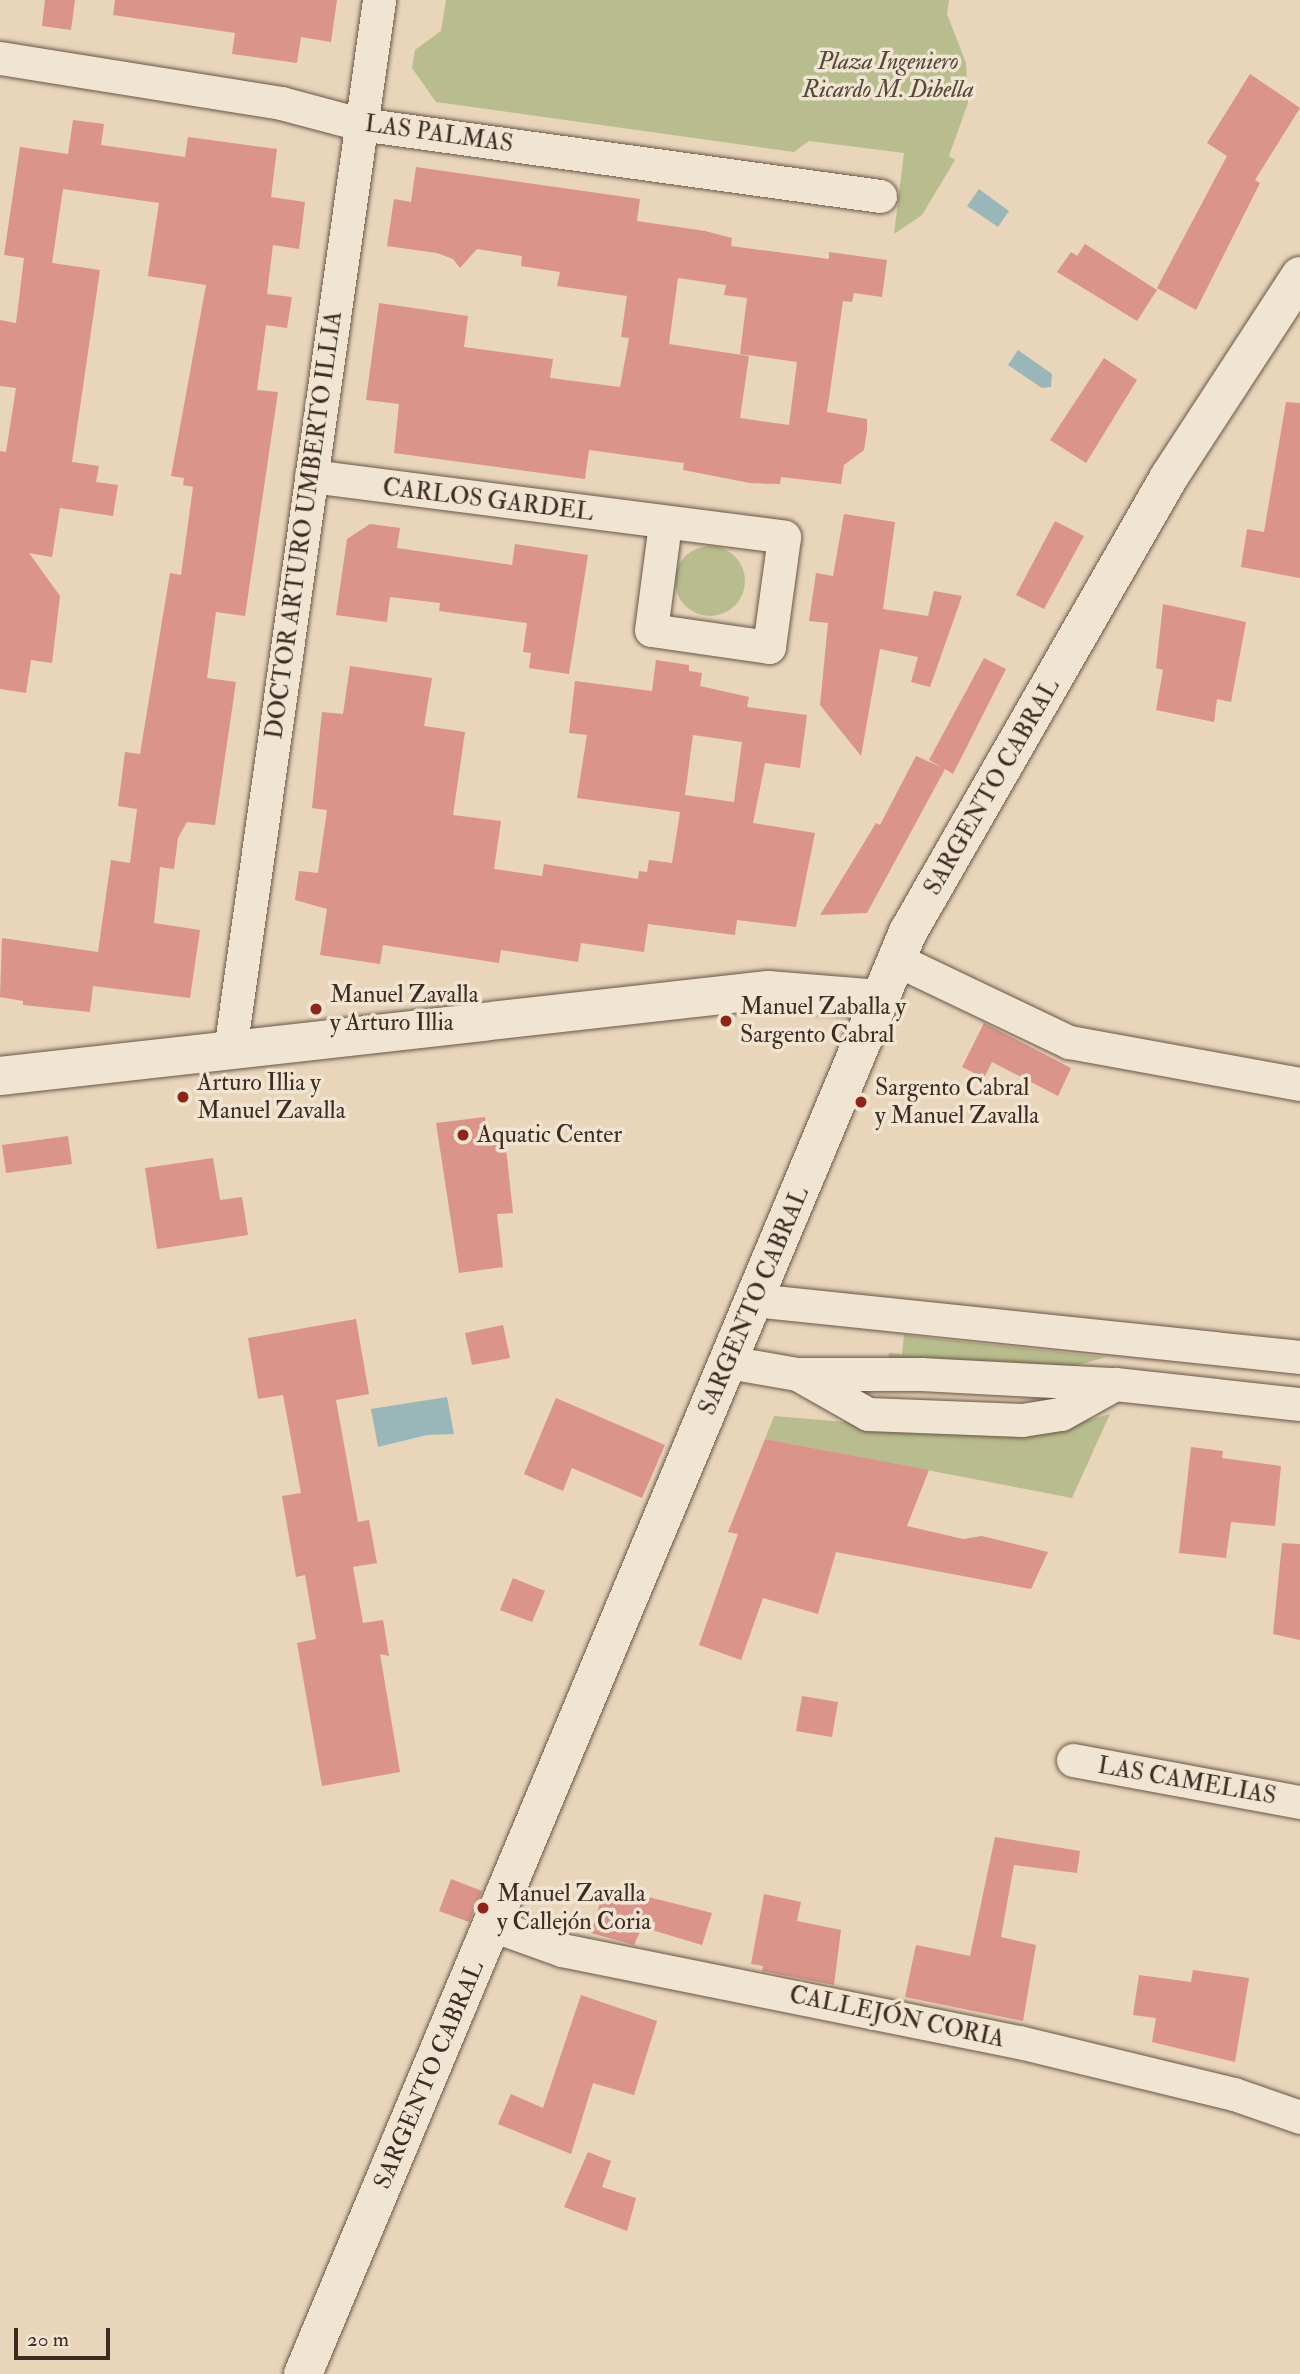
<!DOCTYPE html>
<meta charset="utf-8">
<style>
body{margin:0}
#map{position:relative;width:1300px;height:2374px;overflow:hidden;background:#e8d5ba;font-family:"IM FELL Double Pica",serif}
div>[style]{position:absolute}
.green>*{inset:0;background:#b8bd8e}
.round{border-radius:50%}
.water>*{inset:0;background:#99b7b8}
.building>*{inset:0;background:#da9489}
.roads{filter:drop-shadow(0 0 2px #695647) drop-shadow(0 0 2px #695647)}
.street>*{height:33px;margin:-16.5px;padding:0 16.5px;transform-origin:16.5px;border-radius:16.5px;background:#f0e4d2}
.secondary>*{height:38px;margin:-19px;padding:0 19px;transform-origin:19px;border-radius:19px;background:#f0e4d2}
.dots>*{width:19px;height:19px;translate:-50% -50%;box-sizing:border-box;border:4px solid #f0e4d2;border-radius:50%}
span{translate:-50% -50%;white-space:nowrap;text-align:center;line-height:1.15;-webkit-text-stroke:7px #f0e4d2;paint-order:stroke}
.park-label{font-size:24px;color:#574837;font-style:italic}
.street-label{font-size:24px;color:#3f2b21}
.poi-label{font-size:24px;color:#3f2b21}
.left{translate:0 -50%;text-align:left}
.scale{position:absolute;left:14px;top:2328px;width:96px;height:32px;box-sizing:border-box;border:4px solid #3f2b21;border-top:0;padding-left:9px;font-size:21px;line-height:24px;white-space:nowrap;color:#3f2b21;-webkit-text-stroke:5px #f0e4d2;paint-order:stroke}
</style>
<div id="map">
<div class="green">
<div style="clip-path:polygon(446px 0,949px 0,947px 14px,966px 63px,968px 103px,949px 156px,955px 160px,922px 215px,894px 234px,904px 153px,809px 141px,794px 152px,436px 102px,412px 68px,415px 50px,441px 31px)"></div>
<div class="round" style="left:675px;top:546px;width:70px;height:70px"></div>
<div style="clip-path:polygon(904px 1335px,1106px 1357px,1059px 1371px,888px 1362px,889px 1353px,902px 1354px)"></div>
<div style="clip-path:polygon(1110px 1414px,1072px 1498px,765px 1439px,774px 1416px,1014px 1436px,1038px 1434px)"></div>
</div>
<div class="water">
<div style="clip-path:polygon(979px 189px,1009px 211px,998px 227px,967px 206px)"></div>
<div style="clip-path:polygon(1018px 350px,1052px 374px,1051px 387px,1042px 388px,1008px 365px)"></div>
<div style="clip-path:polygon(447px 1397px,454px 1434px,427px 1435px,378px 1447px,371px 1409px)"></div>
</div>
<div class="building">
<div style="clip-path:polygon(45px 0,75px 0,71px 30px,42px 26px)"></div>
<div style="clip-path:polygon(115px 0,337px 0,331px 42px,301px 37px,297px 63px,232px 54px,235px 33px,113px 15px)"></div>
<div style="clip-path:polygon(1250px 74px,1300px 108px,1255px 180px,1260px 183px,1196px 310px,1157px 288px,1227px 156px,1207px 143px)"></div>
<div style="clip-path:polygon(73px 120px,104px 124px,101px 145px,185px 157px,188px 137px,277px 149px,271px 197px,305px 202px,299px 249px,273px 245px,267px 294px,292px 297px,287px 328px,266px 325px,257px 390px,278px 392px,245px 616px,216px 612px,207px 678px,236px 682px,215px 825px,187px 822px,178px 838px,174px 869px,160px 867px,154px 923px,200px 930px,190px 998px,93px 986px,90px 1012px,23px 1005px,23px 1001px,0 997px,2px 938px,98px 952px,111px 860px,130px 863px,137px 809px,118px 806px,125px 752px,140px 754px,170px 573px,181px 575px,193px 487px,183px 485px,184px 478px,171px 476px,206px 285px,148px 276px,159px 203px,63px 189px,52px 263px,100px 270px,72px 462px,99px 466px,96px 482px,118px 485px,113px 516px,60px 508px,52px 557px,29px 553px,60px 596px,52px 663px,31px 660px,26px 693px,0 689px,0 451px,6px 452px,16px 388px,0 386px,0 320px,16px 323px,24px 258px,4px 255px,20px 147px,68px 154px)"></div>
<div style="clip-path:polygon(evenodd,416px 167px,640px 199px,637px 221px,705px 231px,732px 238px,731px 246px,829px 259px,829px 252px,887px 260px,882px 297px,854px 293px,852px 302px,843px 301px,827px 412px,867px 419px,867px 431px,864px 450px,844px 465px,841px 484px,781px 477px,780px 484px,750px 483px,683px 470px,684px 463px,589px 450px,585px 479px,394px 453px,399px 404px,366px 400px,379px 303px,468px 316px,464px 347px,553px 359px,550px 378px,620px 387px,629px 338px,621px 337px,627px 296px,557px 286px,560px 272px,521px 266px,522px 256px,477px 249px,460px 268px,453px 259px,437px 253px,387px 246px,394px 199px,411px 202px,416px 167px,678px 278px,726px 285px,724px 295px,747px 298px,740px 354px,797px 362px,789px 425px,740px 418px,749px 356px,669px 344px,678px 278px)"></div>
<div style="clip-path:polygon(1085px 244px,1157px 290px,1137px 321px,1057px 272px,1071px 252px,1077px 256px)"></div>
<div style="clip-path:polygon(1104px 358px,1137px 380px,1086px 463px,1050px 440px)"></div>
<div style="clip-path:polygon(1286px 402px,1300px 403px,1300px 578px,1241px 567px,1247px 529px,1264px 532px)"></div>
<div style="clip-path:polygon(844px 514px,895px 522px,883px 609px,928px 616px,934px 591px,962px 596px,930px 687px,911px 682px,918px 657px,880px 649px,861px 756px,820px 705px,828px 623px,809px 621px,816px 573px,833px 576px)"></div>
<div style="clip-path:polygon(1055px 521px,1084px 536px,1044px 609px,1016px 595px)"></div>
<div style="clip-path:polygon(370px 524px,400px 528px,397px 548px,512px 565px,515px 544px,588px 555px,569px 674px,529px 668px,531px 653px,523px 652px,527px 623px,439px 611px,440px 603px,390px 597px,387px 622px,336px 615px,347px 539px)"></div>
<div style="clip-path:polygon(1163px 604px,1246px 622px,1231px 702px,1217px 699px,1214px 722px,1156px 710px,1163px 670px,1156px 668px)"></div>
<div style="clip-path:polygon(984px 658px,1006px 669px,953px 774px,945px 769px,867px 913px,820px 915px,876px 823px,880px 825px,916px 756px,941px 767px,929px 760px)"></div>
<div style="clip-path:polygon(evenodd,656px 660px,689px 665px,689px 671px,702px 673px,700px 686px,749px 697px,747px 707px,807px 715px,800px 768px,765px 763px,753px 823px,815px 833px,796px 927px,737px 920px,735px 935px,648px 924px,644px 952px,581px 943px,578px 962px,501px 950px,499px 963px,383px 945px,380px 964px,320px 955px,327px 909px,295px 900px,299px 871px,318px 873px,327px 810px,312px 808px,322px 712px,343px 714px,350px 666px,432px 678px,424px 726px,465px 732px,453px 815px,501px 821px,494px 869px,542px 876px,544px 864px,638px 879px,639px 871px,647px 872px,649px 860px,672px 863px,680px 812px,577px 798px,587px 735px,569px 733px,575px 681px,652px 691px,656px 660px,693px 735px,742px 742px,734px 802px,685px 795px,693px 735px)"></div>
<div style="clip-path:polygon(984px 1023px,1071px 1068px,1058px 1096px,992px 1062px,984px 1078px,962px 1067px)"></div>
<div style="clip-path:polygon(485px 1117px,487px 1140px,505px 1138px,513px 1213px,497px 1214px,503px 1267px,459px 1273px,436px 1123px)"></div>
<div style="clip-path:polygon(68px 1136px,72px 1164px,6px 1173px,2px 1145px)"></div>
<div style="clip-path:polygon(213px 1158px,220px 1200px,242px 1197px,248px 1235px,157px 1249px,145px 1168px)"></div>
<div style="clip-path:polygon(356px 1319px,369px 1394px,336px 1400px,358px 1522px,369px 1520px,377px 1563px,353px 1567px,363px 1623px,383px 1620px,389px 1656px,380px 1654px,400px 1772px,322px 1786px,297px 1643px,316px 1639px,305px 1575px,296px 1577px,282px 1496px,301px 1493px,283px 1395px,258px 1399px,248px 1338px)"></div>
<div style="clip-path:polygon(503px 1325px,510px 1358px,472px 1365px,465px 1333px)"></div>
<div style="clip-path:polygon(556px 1398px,665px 1445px,642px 1498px,572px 1468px,563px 1491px,524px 1474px)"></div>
<div style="clip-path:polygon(765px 1439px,929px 1470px,907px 1526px,963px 1539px,982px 1536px,1048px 1552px,1031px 1589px,836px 1552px,818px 1614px,763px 1598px,741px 1660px,699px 1645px,738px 1534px,728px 1532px)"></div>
<div style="clip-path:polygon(1191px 1447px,1223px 1451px,1222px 1458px,1281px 1466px,1275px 1526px,1231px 1522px,1226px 1558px,1179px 1553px)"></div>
<div style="clip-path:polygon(1282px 1543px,1300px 1544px,1300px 1640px,1273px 1634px)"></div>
<div style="clip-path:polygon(513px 1578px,545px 1591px,532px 1622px,500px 1610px)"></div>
<div style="clip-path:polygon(802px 1696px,838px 1702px,832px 1737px,796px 1731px)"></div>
<div style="clip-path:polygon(995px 1837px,1080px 1851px,1077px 1873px,1014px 1865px,1001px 1937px,1036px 1945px,1023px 2021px,905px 1997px,916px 1945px,970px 1956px)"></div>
<div style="clip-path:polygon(451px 1879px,482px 1891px,469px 1922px,439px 1911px)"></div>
<div style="clip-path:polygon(605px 1886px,712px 1913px,702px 1945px,642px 1927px,634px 1945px,591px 1933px)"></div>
<div style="clip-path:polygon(764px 1894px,801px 1902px,797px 1921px,841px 1930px,834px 1985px,762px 1971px,763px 1966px,751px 1964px)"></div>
<div style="clip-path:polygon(1193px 1970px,1249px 1978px,1235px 2062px,1152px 2042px,1156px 2018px,1133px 2015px,1139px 1975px,1191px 1982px)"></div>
<div style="clip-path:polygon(581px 1995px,657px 2021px,634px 2095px,593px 2083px,571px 2154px,498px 2124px,511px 2094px,543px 2108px)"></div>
<div style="clip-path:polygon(588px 2152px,611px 2161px,602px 2187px,636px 2198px,627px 2231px,564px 2207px)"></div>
</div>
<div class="roads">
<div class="street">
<div style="left:0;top:58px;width:285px;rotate:9.1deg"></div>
<div style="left:281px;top:103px;width:82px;rotate:14.9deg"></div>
<div style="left:360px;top:124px;width:525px;rotate:7.88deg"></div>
<div style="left:311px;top:476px;width:477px;rotate:7.3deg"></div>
<div style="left:784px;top:537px;width:111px;rotate:97.8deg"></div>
<div style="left:769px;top:647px;width:119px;rotate:-171.8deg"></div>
<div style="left:651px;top:630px;width:108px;rotate:-82.5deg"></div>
<div style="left:897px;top:960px;width:191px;rotate:25.5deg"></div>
<div style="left:1069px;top:1042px;width:235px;rotate:10.3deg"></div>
<div style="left:230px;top:1050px;width:1061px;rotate:-81.92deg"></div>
<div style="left:754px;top:1300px;width:549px;rotate:5.96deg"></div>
<div style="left:728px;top:1362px;width:70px;rotate:9.9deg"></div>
<div style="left:797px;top:1374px;width:124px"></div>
<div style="left:921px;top:1374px;width:194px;rotate:3deg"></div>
<div style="left:1115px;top:1384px;width:186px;rotate:6.2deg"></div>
<div style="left:797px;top:1374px;width:81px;rotate:29.4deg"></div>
<div style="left:868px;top:1414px;width:154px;rotate:2.2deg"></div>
<div style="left:1022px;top:1420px;width:39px;rotate:-9deg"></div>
<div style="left:1061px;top:1414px;width:62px;rotate:-29.1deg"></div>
<div style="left:1073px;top:1760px;width:231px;rotate:10.5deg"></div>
<div style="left:492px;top:1925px;width:74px;rotate:19.7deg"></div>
<div style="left:562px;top:1950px;width:466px;rotate:11.4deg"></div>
<div style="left:1019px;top:2042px;width:221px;rotate:13.6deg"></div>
<div style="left:1234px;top:2094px;width:70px;rotate:19.2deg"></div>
</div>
<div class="secondary">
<div style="left:0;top:1076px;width:773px;rotate:-6.39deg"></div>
<div style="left:768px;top:990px;width:112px;rotate:4.6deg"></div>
<div style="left:303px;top:2374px;width:1564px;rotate:-67.24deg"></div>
<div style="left:908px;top:932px;width:525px;rotate:-60.16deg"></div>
<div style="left:1169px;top:477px;width:240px;rotate:-56.9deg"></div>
</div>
</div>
<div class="dots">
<div style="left:316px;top:1009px;background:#8f2418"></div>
<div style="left:726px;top:1021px;background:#8f2418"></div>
<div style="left:183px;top:1097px;background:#8f2418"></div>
<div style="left:861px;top:1102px;background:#8f2418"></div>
<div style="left:463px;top:1135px;background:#8f2418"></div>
<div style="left:483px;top:1908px;background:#8f2418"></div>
</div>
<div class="park-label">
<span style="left:888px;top:76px">Plaza Ingeniero<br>Ricardo M. Dibella</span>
</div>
<div class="street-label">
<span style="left:439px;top:134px;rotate:8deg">LAS PALMAS</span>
<span style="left:488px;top:500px;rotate:7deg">CARLOS GARDEL</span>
<span style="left:304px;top:525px;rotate:-82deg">DOCTOR ARTURO UMBERTO ILLIA</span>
<span style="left:992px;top:787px;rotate:-60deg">SARGENTO CABRAL</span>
<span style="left:754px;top:1301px;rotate:-67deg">SARGENTO CABRAL</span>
<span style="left:1187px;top:1781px;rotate:10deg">LAS CAMELIAS</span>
<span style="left:897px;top:2017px;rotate:12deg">CALLEJÓN CORIA</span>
<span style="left:429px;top:2075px;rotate:-67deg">SARGENTO CABRAL</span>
</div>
<div class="poi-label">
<span class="left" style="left:330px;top:1009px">Manuel Zavalla<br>y Arturo Illia</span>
<span class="left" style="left:740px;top:1021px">Manuel Zaballa y<br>Sargento Cabral</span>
<span class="left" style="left:197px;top:1097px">Arturo Illia y<br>Manuel Zavalla</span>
<span class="left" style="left:875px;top:1102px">Sargento Cabral<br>y Manuel Zavalla</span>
<span class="left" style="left:477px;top:1135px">Aquatic Center</span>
<span class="left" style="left:497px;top:1908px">Manuel Zavalla<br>y Callejón Coria</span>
</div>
<div class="scale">20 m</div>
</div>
